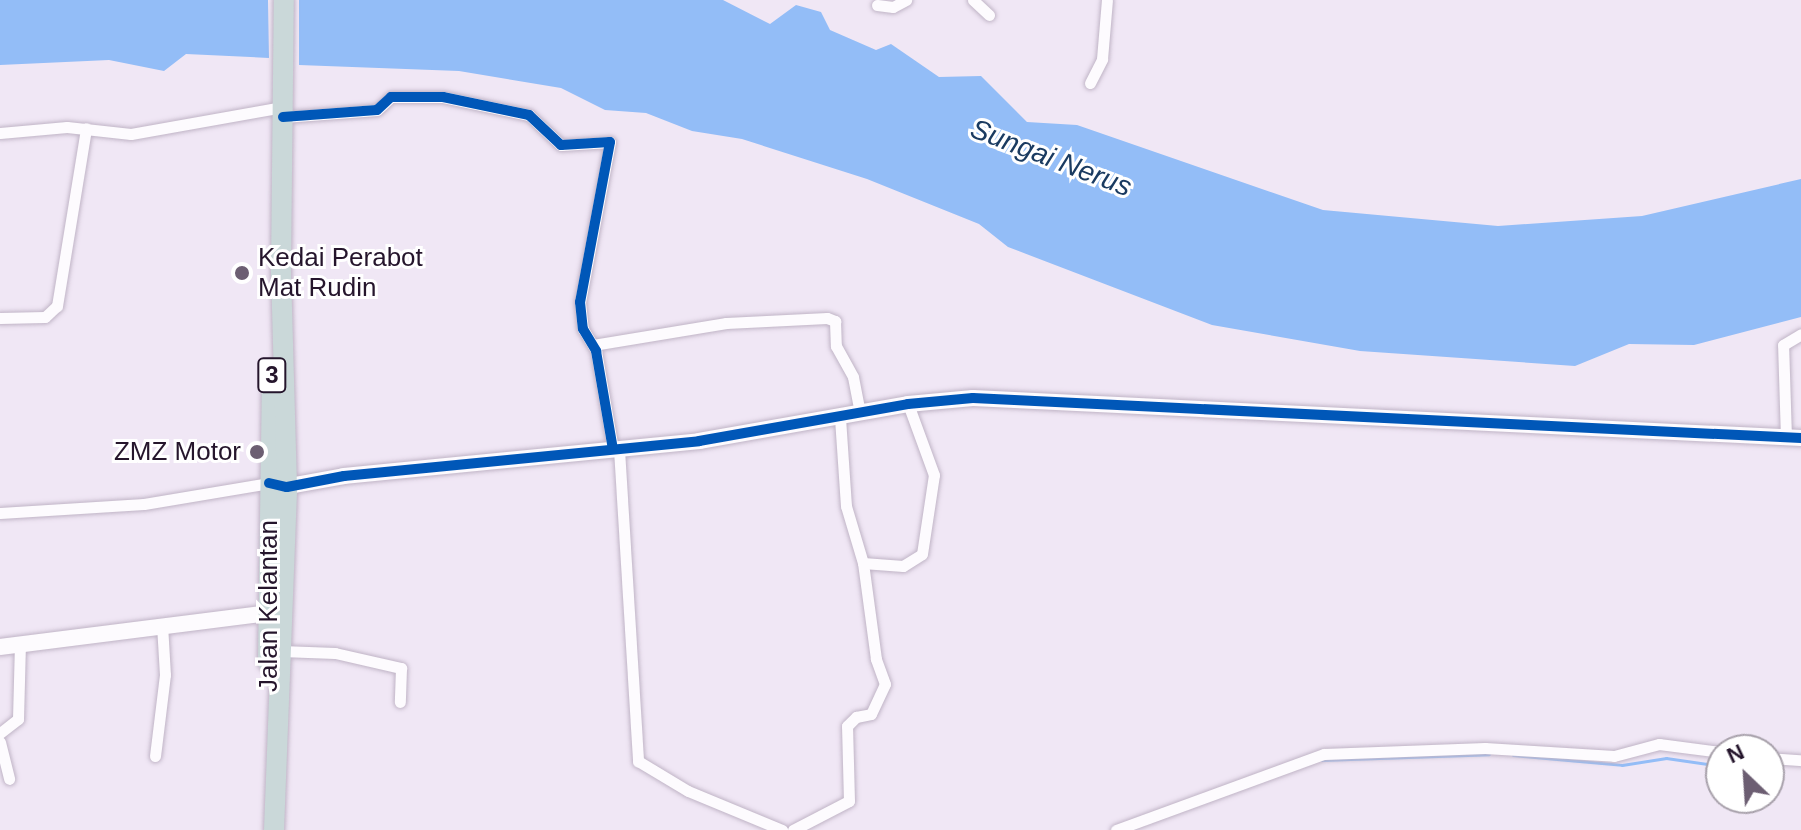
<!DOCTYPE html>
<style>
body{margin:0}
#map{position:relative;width:1801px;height:830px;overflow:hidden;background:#f0e7f5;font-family:Arial,sans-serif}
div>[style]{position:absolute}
.water>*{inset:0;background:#93bdf7}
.stream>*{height:3px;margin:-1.5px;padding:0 1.5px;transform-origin:1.5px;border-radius:1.5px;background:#93bdf7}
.roads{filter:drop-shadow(0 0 2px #c0b4c6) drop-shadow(0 0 2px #c0b4c6)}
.street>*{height:11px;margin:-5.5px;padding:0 5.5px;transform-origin:5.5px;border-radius:5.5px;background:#fdfbfe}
.secondary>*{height:16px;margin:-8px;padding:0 8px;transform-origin:8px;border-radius:8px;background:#fdfbfe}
.highway>*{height:20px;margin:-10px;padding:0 10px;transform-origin:10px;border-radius:10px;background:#cad8d9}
.cycleway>*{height:10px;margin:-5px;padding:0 5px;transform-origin:5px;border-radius:5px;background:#0057b8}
.dots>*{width:22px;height:22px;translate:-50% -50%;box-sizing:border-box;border:4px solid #fff;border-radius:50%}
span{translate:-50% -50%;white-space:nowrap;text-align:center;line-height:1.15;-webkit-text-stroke:6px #fff;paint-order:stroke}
.shield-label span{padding:2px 6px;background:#fff;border:2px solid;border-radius:6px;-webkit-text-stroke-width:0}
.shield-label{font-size:24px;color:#25152c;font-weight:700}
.poi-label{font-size:26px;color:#25152c}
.left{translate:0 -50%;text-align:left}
.right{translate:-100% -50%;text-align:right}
.street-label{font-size:26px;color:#25152c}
.water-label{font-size:28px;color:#1a3b61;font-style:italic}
.north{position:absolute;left:1705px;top:734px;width:80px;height:80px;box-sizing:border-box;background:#fff;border:2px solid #a8a1ab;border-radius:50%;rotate:335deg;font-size:22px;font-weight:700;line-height:32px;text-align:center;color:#25152c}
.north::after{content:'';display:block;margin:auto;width:28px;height:36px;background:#6c5e72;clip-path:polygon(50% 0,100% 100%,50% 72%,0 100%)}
</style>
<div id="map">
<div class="water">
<div style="clip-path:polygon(0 0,268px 0,269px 58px,186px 54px,164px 71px,109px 60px,0 65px)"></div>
<div style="clip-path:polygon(299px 0,723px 0,770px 24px,796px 5px,821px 12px,830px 30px,876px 50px,891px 44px,939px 77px,981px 76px,1027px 122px,1077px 125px,1323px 210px,1498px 226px,1642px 216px,1801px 179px,1801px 317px,1694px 345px,1629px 344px,1575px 366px,1360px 351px,1212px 325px,1008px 247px,979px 224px,867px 179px,742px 139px,692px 131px,646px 113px,605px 110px,561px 88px,459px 71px,299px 65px)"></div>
</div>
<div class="stream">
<div style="left:1513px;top:755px;width:109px;rotate:5.2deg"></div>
<div style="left:1622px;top:765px;width:45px;rotate:-9deg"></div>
<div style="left:1666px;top:758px;width:56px;rotate:8.3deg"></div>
<div style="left:1321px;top:760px;width:168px;rotate:-2deg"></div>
<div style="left:1769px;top:773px;width:12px;rotate:9deg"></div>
</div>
<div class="roads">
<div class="street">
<div style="left:973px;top:0;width:22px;rotate:43deg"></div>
<div style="left:877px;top:5px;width:16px;rotate:7deg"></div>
<div style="left:893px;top:7px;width:15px;rotate:-28deg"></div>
<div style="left:1090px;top:83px;width:27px;rotate:-63deg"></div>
<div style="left:1102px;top:59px;width:59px;rotate:-85.2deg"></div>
<div style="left:283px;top:117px;width:94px;rotate:-4.3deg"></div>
<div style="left:377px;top:110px;width:19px;rotate:-43deg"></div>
<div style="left:391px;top:97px;width:52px"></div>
<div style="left:443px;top:97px;width:88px;rotate:11.8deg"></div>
<div style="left:529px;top:115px;width:44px;rotate:43.2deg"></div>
<div style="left:561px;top:145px;width:49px;rotate:-3.5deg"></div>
<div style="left:610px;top:142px;width:163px;rotate:100.6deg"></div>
<div style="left:580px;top:302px;width:27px;rotate:84deg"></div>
<div style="left:583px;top:329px;width:26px;rotate:59deg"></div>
<div style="left:596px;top:351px;width:99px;rotate:80.2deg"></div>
<div style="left:0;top:133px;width:67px;rotate:-5.1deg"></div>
<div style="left:67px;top:127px;width:64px;rotate:6.2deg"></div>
<div style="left:131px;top:134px;width:154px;rotate:-10.1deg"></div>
<div style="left:0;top:318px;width:45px;rotate:-1.3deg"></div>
<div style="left:45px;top:317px;width:16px;rotate:-43deg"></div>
<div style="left:57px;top:306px;width:180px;rotate:-80.7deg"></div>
<div style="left:593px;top:345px;width:135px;rotate:-9.4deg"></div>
<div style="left:726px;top:323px;width:101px;rotate:-2.8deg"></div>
<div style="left:827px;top:318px;width:9px;rotate:21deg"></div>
<div style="left:835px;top:321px;width:25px;rotate:88deg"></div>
<div style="left:836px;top:346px;width:35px;rotate:61deg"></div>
<div style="left:853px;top:377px;width:37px;rotate:79deg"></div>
<div style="left:1786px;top:438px;width:93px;rotate:-91.8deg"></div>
<div style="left:1783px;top:345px;width:21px;rotate:-31deg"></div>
<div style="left:619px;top:449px;width:313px;rotate:86.5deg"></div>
<div style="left:638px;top:761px;width:58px;rotate:31deg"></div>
<div style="left:688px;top:791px;width:102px;rotate:22.5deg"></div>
<div style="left:0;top:513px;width:144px;rotate:-3.6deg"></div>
<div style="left:144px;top:504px;width:127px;rotate:-9.5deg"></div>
<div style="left:863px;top:563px;width:40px;rotate:4.3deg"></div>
<div style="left:903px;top:566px;width:22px;rotate:-32deg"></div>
<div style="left:922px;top:554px;width:80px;rotate:-81.4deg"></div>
<div style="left:934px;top:475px;width:76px;rotate:-110.1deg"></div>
<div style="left:281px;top:651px;width:54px;rotate:2.1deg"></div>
<div style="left:335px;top:653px;width:68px;rotate:12.8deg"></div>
<div style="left:401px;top:668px;width:34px;rotate:92deg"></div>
<div style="left:0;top:733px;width:23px;rotate:-38deg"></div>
<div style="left:18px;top:719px;width:75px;rotate:-88.5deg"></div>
<div style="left:0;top:742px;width:38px;rotate:76deg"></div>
<div style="left:155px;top:756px;width:82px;rotate:-83deg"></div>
<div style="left:165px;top:675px;width:50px;rotate:-93.4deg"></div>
<div style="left:1769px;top:758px;width:32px;rotate:4deg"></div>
<div style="left:793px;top:830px;width:63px;rotate:-27.4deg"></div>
<div style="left:849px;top:801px;width:75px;rotate:-91.5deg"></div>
<div style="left:847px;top:726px;width:13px;rotate:-45deg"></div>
<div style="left:856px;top:717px;width:15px;rotate:-11deg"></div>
<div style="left:871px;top:714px;width:33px;rotate:-65deg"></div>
<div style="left:885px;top:684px;width:27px;rotate:-110deg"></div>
<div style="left:876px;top:659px;width:97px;rotate:-97.7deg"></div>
<div style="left:863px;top:563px;width:59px;rotate:-106.6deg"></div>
<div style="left:846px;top:506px;width:89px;rotate:-93.9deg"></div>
<div style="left:1116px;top:830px;width:221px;rotate:-20.1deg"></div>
<div style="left:1324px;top:754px;width:161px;rotate:-2.1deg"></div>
<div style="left:1485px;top:748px;width:129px;rotate:3.5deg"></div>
<div style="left:1614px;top:756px;width:47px;rotate:-14.9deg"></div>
<div style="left:1659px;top:744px;width:63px;rotate:7.4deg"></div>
</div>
<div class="secondary">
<div style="left:278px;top:488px;width:67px;rotate:-10.3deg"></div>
<div style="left:344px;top:476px;width:357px;rotate:-5.6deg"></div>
<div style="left:699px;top:441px;width:212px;rotate:-10deg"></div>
<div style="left:908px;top:404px;width:65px;rotate:-5.3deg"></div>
<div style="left:973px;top:398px;width:829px;rotate:2.77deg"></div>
<div style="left:0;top:647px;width:280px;rotate:-7.2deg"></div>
</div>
<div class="highway">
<div style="left:268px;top:662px;width:292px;rotate:-89.2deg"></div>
<div style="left:274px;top:830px;width:343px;rotate:-87.8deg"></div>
<div style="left:287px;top:487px;width:220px;rotate:-91.6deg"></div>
<div style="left:281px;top:267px;width:267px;rotate:-89.4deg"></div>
</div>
</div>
<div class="cycleway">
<div style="left:283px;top:117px;width:94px;rotate:-4.3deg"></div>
<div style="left:377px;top:110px;width:19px;rotate:-43deg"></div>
<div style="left:391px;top:97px;width:52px"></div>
<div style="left:443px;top:97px;width:88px;rotate:11.8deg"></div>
<div style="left:529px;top:115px;width:44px;rotate:43.2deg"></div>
<div style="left:561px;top:145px;width:49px;rotate:-3.5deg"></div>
<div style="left:610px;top:142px;width:163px;rotate:100.6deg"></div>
<div style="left:580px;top:302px;width:27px;rotate:84deg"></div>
<div style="left:583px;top:329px;width:26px;rotate:59deg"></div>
<div style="left:596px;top:351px;width:99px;rotate:80.2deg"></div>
<div style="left:269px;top:483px;width:18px;rotate:13deg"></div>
<div style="left:287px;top:487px;width:58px;rotate:-10.9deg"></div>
<div style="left:344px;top:476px;width:357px;rotate:-5.6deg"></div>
<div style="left:699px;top:441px;width:212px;rotate:-10deg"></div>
<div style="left:908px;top:404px;width:65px;rotate:-5.3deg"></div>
<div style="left:973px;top:398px;width:829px;rotate:2.77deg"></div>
</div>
<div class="dots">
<div style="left:242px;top:273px;background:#6c5e72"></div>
<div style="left:257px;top:452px;background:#6c5e72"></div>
</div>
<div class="shield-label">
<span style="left:272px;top:375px">3</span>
</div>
<div class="poi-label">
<span class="left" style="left:258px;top:273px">Kedai Perabot<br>Mat Rudin</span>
<span class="right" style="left:241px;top:452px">ZMZ Motor</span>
</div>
<div class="street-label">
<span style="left:269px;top:606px;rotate:-90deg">Jalan Kelantan</span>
</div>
<div class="water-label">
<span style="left:1051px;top:158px;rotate:21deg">Sungai Nerus</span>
</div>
<div class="north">N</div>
</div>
